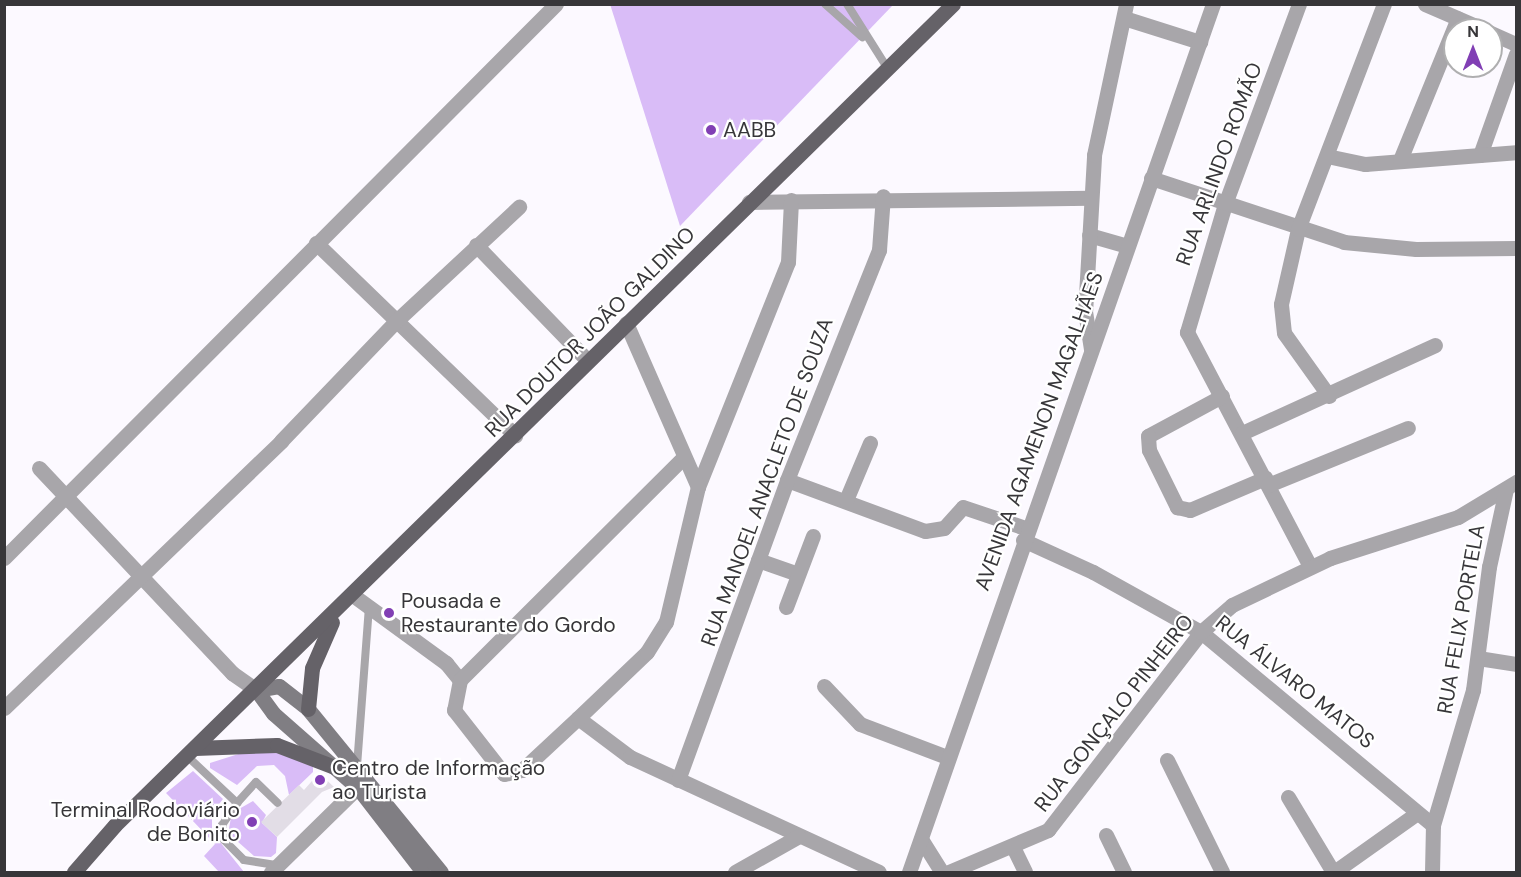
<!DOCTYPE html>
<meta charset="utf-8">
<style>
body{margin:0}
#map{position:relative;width:1521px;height:877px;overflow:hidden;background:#fcf9ff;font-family:"DM Sans",sans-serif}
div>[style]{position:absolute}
.green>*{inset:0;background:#d9bcf7}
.building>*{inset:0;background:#e2dde6}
.lane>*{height:8px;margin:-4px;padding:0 4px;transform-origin:4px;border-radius:4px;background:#a8a6aa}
.street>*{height:15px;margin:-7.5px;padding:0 7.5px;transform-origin:7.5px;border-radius:7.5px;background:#a8a6aa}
.secondary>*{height:15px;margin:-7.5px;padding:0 7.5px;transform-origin:7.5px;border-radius:7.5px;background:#807e83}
.primary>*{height:15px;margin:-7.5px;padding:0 7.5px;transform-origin:7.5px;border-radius:7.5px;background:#656268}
.dots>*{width:16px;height:16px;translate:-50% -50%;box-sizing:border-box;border:3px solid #fff;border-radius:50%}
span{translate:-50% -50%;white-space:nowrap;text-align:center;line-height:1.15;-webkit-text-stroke:4.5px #fff;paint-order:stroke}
.poi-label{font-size:21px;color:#373639}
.left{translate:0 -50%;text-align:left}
.right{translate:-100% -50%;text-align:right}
.street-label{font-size:21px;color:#373639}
.frame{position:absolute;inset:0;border:6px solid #373639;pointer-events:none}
.north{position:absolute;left:1443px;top:18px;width:60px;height:60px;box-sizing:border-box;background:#fff;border:2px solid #afafb0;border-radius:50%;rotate:0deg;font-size:16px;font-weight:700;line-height:24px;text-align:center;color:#373639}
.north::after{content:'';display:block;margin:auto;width:21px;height:27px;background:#813fb4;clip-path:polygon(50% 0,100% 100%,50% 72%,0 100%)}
</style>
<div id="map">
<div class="green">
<div style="clip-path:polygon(610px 4px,893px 5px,680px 226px)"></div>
<div style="clip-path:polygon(248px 751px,278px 752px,313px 764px,313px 772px,289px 795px,285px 776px,274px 765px,257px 766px,237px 785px,210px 768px,210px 763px)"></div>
<div style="clip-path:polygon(193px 771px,223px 799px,212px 813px,212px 832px,244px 872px,219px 872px,204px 856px,215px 844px,166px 793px)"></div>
<div style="clip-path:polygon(253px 801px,266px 815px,262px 823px,277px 837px,276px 853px,271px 857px,254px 856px,228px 833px,232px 813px)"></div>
</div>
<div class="building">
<div style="clip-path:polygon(319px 773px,334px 787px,322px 792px,277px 837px,261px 822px,299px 785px,304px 790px)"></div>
</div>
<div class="lane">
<div style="left:825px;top:4px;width:50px;rotate:41.7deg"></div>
<div style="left:847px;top:4px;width:77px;rotate:57.8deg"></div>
<div style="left:187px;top:756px;width:69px;rotate:43.2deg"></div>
<div style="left:237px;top:803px;width:28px;rotate:-48deg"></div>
<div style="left:256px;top:782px;width:30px;rotate:44deg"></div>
<div style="left:357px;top:766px;width:159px;rotate:-85.7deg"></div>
<div style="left:237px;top:803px;width:27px;rotate:124deg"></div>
<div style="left:222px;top:825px;width:15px;rotate:82deg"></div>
<div style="left:224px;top:840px;width:28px;rotate:45deg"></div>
<div style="left:244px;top:860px;width:32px;rotate:9deg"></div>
</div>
<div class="street">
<div style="left:1299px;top:4px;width:213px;rotate:110.3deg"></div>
<div style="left:1225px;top:204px;width:134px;rotate:106.5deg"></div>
<div style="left:1187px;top:332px;width:264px;rotate:62.3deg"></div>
<div style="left:1425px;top:4px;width:65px;rotate:23.4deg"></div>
<div style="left:1124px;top:18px;width:80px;rotate:17.5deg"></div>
<div style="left:1491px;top:33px;width:27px;rotate:24deg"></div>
<div style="left:1480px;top:155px;width:107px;rotate:-70.4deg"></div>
<div style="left:1327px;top:156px;width:39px;rotate:12deg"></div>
<div style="left:1365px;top:164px;width:151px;rotate:-4.5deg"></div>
<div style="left:1400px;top:160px;width:153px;rotate:-67.8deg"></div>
<div style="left:1151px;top:178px;width:203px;rotate:18.3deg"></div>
<div style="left:1344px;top:242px;width:72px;rotate:5.6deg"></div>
<div style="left:1416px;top:249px;width:100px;rotate:-0.6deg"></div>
<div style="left:749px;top:202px;width:341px;rotate:-0.7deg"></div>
<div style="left:1089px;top:235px;width:40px;rotate:16deg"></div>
<div style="left:316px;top:243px;width:277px;rotate:44deg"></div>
<div style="left:476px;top:245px;width:161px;rotate:46deg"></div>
<div style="left:1091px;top:349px;width:36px;rotate:-99deg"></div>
<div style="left:1085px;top:313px;width:158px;rotate:-86.7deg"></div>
<div style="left:1094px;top:155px;width:154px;rotate:-78deg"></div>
<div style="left:1222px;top:396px;width:84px;rotate:151.6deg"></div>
<div style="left:1148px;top:436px;width:14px;rotate:86deg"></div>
<div style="left:1149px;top:450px;width:64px;rotate:63.8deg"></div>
<div style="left:1177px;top:507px;width:13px;rotate:13deg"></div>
<div style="left:1190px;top:510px;width:82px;rotate:-23.1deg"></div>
<div style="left:1329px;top:396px;width:77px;rotate:-125.5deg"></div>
<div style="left:1284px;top:333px;width:29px;rotate:-96deg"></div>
<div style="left:1281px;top:304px;width:77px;rotate:-77.2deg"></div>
<div style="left:1298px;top:229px;width:241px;rotate:-69.1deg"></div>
<div style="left:1242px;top:433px;width:212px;rotate:-24.5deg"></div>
<div style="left:39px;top:468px;width:282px;rotate:46.7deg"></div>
<div style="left:232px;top:673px;width:29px;rotate:35deg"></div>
<div style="left:787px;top:480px;width:147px;rotate:20.3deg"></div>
<div style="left:925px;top:531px;width:19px;rotate:-9deg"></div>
<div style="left:944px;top:528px;width:28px;rotate:-48deg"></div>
<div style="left:963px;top:507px;width:69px;rotate:18.7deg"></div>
<div style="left:1268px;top:485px;width:151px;rotate:-22.2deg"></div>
<div style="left:698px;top:487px;width:242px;rotate:-68.2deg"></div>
<div style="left:788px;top:262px;width:62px;rotate:-87.2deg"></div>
<div style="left:846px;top:500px;width:62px;rotate:-67.2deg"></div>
<div style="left:1023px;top:540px;width:77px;rotate:24.6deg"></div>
<div style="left:1093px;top:572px;width:124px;rotate:29.1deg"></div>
<div style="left:1201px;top:632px;width:302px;rotate:39.8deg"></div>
<div style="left:4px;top:558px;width:782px;rotate:-45.1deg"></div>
<div style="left:758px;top:560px;width:42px;rotate:19.3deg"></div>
<div style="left:354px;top:596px;width:114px;rotate:36.1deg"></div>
<div style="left:446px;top:663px;width:22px;rotate:51deg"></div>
<div style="left:460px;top:680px;width:31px;rotate:101deg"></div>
<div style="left:454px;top:710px;width:81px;rotate:52deg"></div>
<div style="left:504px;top:774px;width:18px;rotate:-13deg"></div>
<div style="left:522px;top:770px;width:76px;rotate:-42.9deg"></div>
<div style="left:578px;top:718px;width:65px;rotate:36.9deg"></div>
<div style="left:630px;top:757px;width:274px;rotate:24.8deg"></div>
<div style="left:786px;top:607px;width:76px;rotate:-69.2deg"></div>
<div style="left:1478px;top:658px;width:38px;rotate:9deg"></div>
<div style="left:460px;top:680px;width:316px;rotate:-44.9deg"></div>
<div style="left:824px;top:686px;width:52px;rotate:46.5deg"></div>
<div style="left:860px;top:724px;width:93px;rotate:20.8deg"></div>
<div style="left:4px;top:708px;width:385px;rotate:-43.9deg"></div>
<div style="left:281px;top:441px;width:163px;rotate:-46.2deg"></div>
<div style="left:394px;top:323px;width:171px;rotate:-42.9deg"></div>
<div style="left:578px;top:718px;width:95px;rotate:-43.7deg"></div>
<div style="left:647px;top:652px;width:36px;rotate:-58deg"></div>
<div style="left:666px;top:622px;width:139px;rotate:-76.7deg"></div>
<div style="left:698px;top:487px;width:179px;rotate:-113.7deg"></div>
<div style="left:1167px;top:760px;width:125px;rotate:63.8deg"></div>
<div style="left:678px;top:780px;width:319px;rotate:-70deg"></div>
<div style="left:787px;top:480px;width:248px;rotate:-68.2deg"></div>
<div style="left:879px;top:250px;width:54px;rotate:-85.8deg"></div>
<div style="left:1288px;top:797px;width:87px;rotate:59deg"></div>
<div style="left:1106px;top:835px;width:41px;rotate:64.1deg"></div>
<div style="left:921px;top:839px;width:39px;rotate:58deg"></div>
<div style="left:1014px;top:849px;width:25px;rotate:64deg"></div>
<div style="left:271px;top:872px;width:132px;rotate:-44.4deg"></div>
<div style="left:735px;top:872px;width:73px;rotate:-29.4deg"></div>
<div style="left:909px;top:872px;width:920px;rotate:-70.7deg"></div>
<div style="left:949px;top:872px;width:108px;rotate:-23deg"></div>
<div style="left:1048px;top:830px;width:250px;rotate:-52.3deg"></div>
<div style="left:1201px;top:632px;width:41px;rotate:-41.1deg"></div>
<div style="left:1232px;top:605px;width:109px;rotate:-25.6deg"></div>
<div style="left:1330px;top:558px;width:134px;rotate:-17.8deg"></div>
<div style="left:1458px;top:517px;width:68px;rotate:-31.1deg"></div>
<div style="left:1334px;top:872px;width:100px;rotate:-35.3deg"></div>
<div style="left:1432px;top:872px;width:47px;rotate:-88.8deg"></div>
<div style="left:1433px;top:825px;width:141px;rotate:-73.5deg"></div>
<div style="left:1473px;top:690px;width:124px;rotate:-82.6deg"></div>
<div style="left:1489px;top:567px;width:80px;rotate:-77.7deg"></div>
</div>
<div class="secondary">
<div style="left:423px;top:872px;width:106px;rotate:-127.7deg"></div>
<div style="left:358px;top:788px;width:113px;rotate:-138.6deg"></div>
<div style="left:273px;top:713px;width:29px;rotate:-126deg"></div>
<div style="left:256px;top:690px;width:23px;rotate:-10deg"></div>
<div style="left:279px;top:686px;width:37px;rotate:38deg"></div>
<div style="left:308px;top:709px;width:210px;rotate:50.8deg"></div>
</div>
<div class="primary">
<div style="left:308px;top:709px;width:41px;rotate:-84.4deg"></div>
<div style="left:312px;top:668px;width:50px;rotate:-66.5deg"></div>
<div style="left:195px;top:748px;width:82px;rotate:-2.1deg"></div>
<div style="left:277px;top:745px;width:67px;rotate:20.9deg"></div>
<div style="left:74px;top:872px;width:62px;rotate:-48.9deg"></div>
<div style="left:115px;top:825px;width:1173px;rotate:-44.41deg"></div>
</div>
<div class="dots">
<div style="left:711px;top:130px;background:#813fb4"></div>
<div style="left:389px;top:613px;background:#813fb4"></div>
<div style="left:320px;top:780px;background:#813fb4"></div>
<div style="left:252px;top:822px;background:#813fb4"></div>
</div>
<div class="poi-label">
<span class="left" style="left:723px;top:130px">AABB</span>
<span class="left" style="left:401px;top:613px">Pousada e<br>Restaurante do Gordo</span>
<span class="left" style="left:332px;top:780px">Centro de Informação<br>ao Turista</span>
<span class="right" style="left:240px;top:822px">Terminal Rodoviário<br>de Bonito</span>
</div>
<div class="street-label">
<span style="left:1219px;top:164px;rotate:-70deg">RUA ARLINDO ROMÃO</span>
<span style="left:590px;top:332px;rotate:-45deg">RUA DOUTOR JOÃO GALDINO</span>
<span style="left:1039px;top:431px;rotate:-70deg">AVENIDA AGAMENON MAGALHÃES</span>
<span style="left:767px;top:482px;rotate:-70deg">RUA MANOEL ANACLETO DE SOUZA</span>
<span style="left:1461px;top:619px;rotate:-80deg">RUA FELIX PORTELA</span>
<span style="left:1295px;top:682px;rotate:39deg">RUA ÁLVARO MATOS</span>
<span style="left:1114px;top:713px;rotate:-52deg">RUA GONÇALO PINHEIRO</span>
</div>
<div class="frame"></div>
<div class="north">N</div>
</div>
